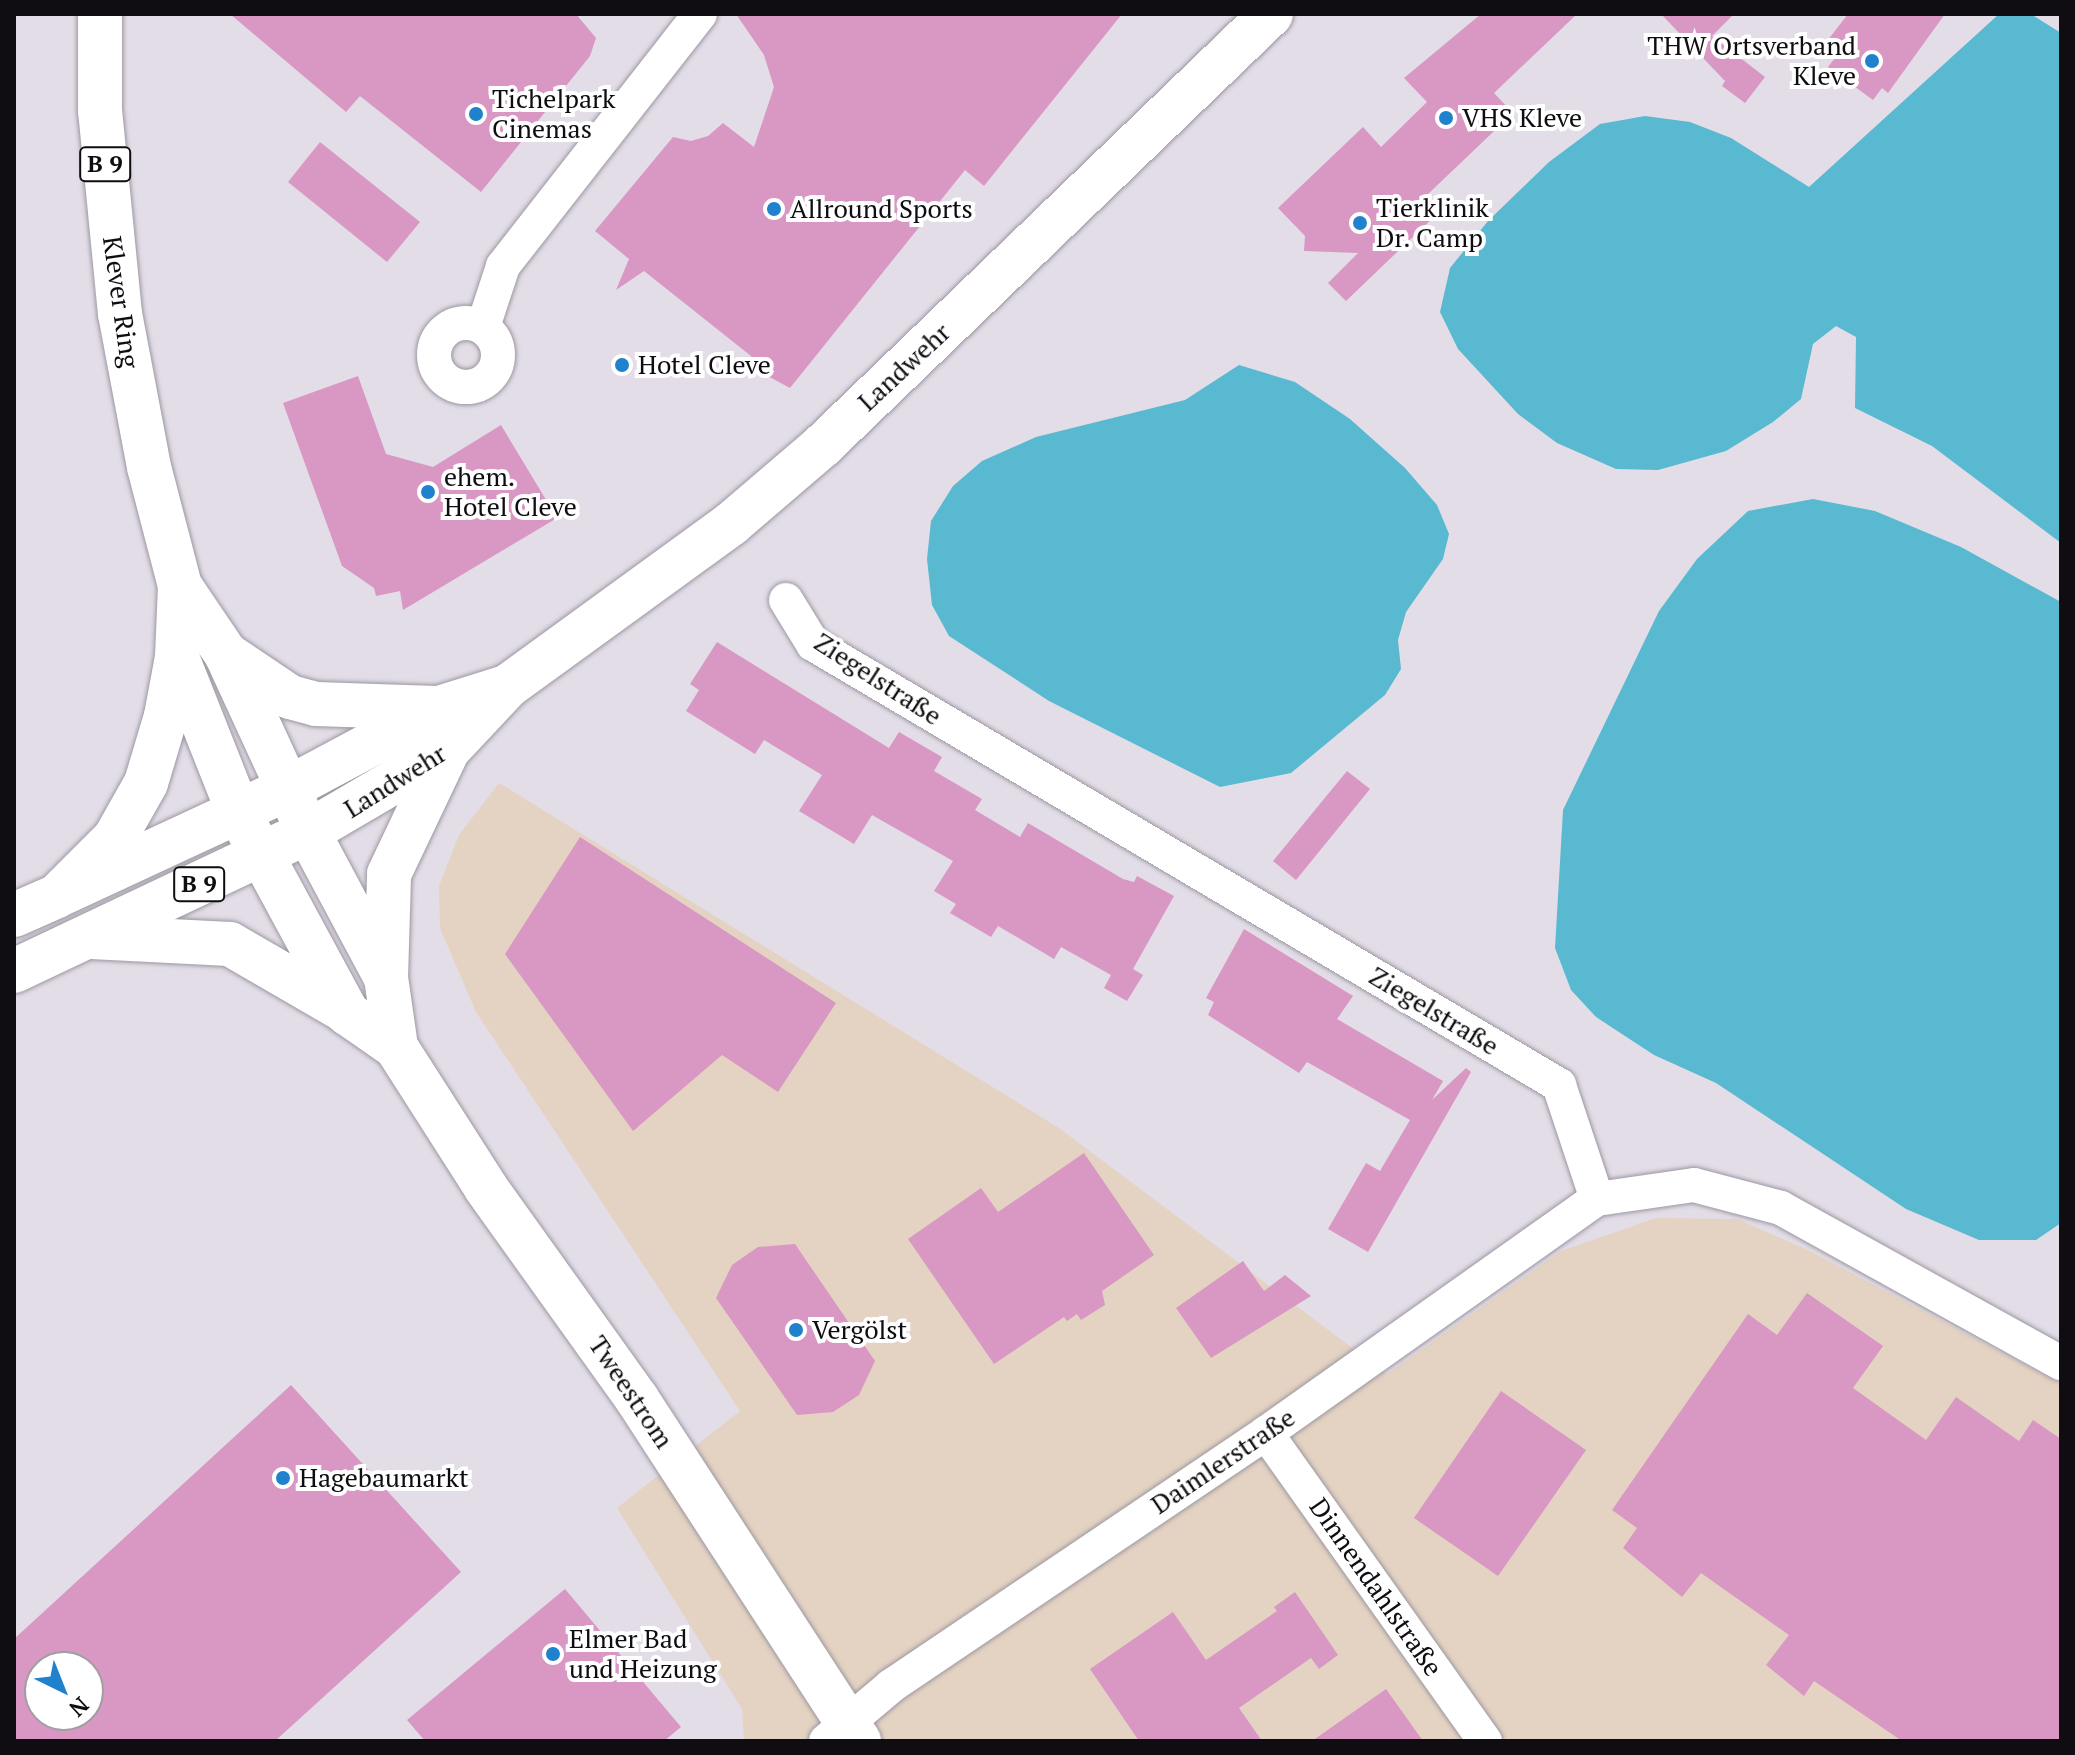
<!DOCTYPE html>
<meta charset="utf-8">
<style>
body{margin:0}
#map{position:relative;width:2075px;height:1755px;overflow:hidden;background:#e3dde8;font-family:"PT Serif",serif}
div>[style]{position:absolute}
.industrial>*{inset:0;background:#e4d3c2}
.water>*{inset:0;background:#58b9d1}
.building>*{inset:0;background:#d997c3}
.roads{filter:drop-shadow(0 0 2px #9c97a1) drop-shadow(0 0 2px #9c97a1)}
.street>*{height:34px;margin:-17px;padding:0 17px;transform-origin:17px;border-radius:17px;background:#fff}
.street>.ring{margin:-17px;padding:0;box-sizing:content-box;background:none;border:34px solid #fff;border-radius:50%}
.secondary>*{height:44px;margin:-22px;padding:0 22px;transform-origin:22px;border-radius:22px;background:#fff}
.primary>*{height:44px;margin:-22px;padding:0 22px;transform-origin:22px;border-radius:22px;background:#fff}
.dots>*{width:22px;height:22px;translate:-50% -50%;box-sizing:border-box;border:4px solid #fff;border-radius:50%}
span{translate:-50% -50%;white-space:nowrap;text-align:center;line-height:1.15;-webkit-text-stroke:8px #fff;paint-order:stroke}
.shield-label span{padding:2px 6px;background:#fff;border:2px solid;border-radius:6px;-webkit-text-stroke-width:0}
.shield-label{font-size:24px;color:#0f0d11;font-weight:700}
.poi-label{font-size:26px;color:#0f0d11}
.right{translate:-100% -50%;text-align:right}
.left{translate:0 -50%;text-align:left}
.street-label{font-size:26px;color:#0f0d11}
.frame{position:absolute;inset:0;border:16px solid #0f0d11;pointer-events:none}
.north{position:absolute;left:24px;top:1651px;width:80px;height:80px;box-sizing:border-box;background:#fff;border:2px solid #9f9ea0;border-radius:50%;rotate:137deg;font-size:22px;font-weight:700;line-height:32px;text-align:center;color:#0f0d11}
.north::after{content:'';display:block;margin:auto;width:28px;height:36px;background:#2081cd;clip-path:polygon(50% 0,100% 100%,50% 72%,0 100%)}
</style>
<div id="map">
<div class="industrial">
<div style="clip-path:polygon(499px 783px,1059px 1128px,1387px 1374px,1561px 1251px,1656px 1218px,1737px 1219px,1808px 1250px,2061px 1384px,2061px 1741px,744px 1741px,742px 1709px,617px 1508px,740px 1411px,476px 1012px,440px 928px,439px 886px,459px 835px)"></div>
</div>
<div class="water">
<div style="clip-path:polygon(1999px 14px,2031px 14px,2061px 33px,2061px 543px,1932px 446px,1855px 408px,1856px 337px,1836px 326px,1813px 344px,1801px 399px,1773px 422px,1726px 451px,1658px 470px,1616px 469px,1557px 443px,1518px 414px,1458px 349px,1440px 312px,1450px 268px,1488px 221px,1549px 162px,1600px 124px,1645px 116px,1690px 122px,1731px 138px,1809px 187px)"></div>
<div style="clip-path:polygon(1239px 365px,1295px 382px,1350px 419px,1405px 468px,1437px 505px,1449px 534px,1443px 559px,1406px 612px,1398px 640px,1401px 669px,1385px 695px,1291px 773px,1220px 787px,1049px 701px,949px 636px,932px 605px,927px 559px,931px 521px,953px 486px,982px 461px,1036px 437px,1185px 400px)"></div>
<div style="clip-path:polygon(1813px 499px,1875px 511px,1961px 547px,2061px 602px,2061px 1223px,2036px 1240px,1979px 1240px,1906px 1209px,1716px 1083px,1654px 1055px,1596px 1017px,1571px 990px,1555px 948px,1563px 810px,1659px 611px,1697px 559px,1748px 511px)"></div>
</div>
<div class="building">
<div style="clip-path:polygon(230px 14px,576px 14px,596px 38px,590px 56px,481px 192px,360px 96px,346px 112px)"></div>
<div style="clip-path:polygon(736px 14px,1122px 14px,984px 186px,965px 170px,790px 388px,760px 372px,751px 356px,644px 271px,616px 290px,629px 259px,595px 231px,673px 137px,691px 141px,708px 136px,723px 123px,754px 147px,774px 87px,764px 55px)"></div>
<div style="clip-path:polygon(1481px 14px,1577px 14px,1494px 93px,1513px 113px,1427px 195px,1441px 210px,1346px 301px,1328px 283px,1358px 253px,1304px 251px,1305px 236px,1278px 208px,1363px 127px,1381px 147px,1427px 102px,1404px 78px)"></div>
<div style="clip-path:polygon(1661px 14px,1734px 14px,1712px 36px,1765px 77px,1745px 103px,1722px 86px,1725px 81px)"></div>
<div style="clip-path:polygon(1848px 14px,1945px 14px,1888px 93px,1882px 88px,1873px 100px,1828px 67px,1837px 55px,1824px 45px)"></div>
<div style="clip-path:polygon(320px 142px,420px 222px,387px 262px,288px 182px)"></div>
<div style="clip-path:polygon(358px 376px,386px 454px,433px 467px,501px 425px,557px 518px,403px 610px,400px 591px,376px 596px,374px 588px,342px 566px,283px 403px)"></div>
<div style="clip-path:polygon(717px 642px,889px 748px,899px 732px,942px 757px,934px 771px,982px 799px,975px 810px,1020px 837px,1028px 823px,1123px 879px,1134px 882px,1137px 876px,1174px 896px,1133px 969px,1143px 975px,1127px 1001px,1104px 988px,1111px 975px,1061px 947px,1054px 959px,998px 926px,991px 937px,950px 913px,956px 904px,934px 891px,953px 861px,872px 815px,854px 844px,799px 811px,822px 775px,764px 740px,755px 754px,686px 711px,699px 690px,690px 684px)"></div>
<div style="clip-path:polygon(1347px 771px,1370px 789px,1296px 880px,1273px 861px)"></div>
<div style="clip-path:polygon(580px 837px,836px 1003px,778px 1092px,722px 1055px,633px 1131px,505px 954px)"></div>
<div style="clip-path:polygon(1244px 929px,1353px 996px,1337px 1019px,1443px 1081px,1432px 1100px,1466px 1068px,1471px 1072px,1368px 1252px,1328px 1229px,1366px 1163px,1380px 1171px,1410px 1120px,1307px 1062px,1299px 1073px,1208px 1015px,1214px 1002px,1206px 998px)"></div>
<div style="clip-path:polygon(1084px 1153px,1154px 1255px,1102px 1291px,1105px 1305px,1081px 1320px,1077px 1314px,1067px 1321px,1064px 1317px,994px 1364px,908px 1239px,981px 1188px,998px 1212px)"></div>
<div style="clip-path:polygon(795px 1244px,875px 1361px,859px 1395px,833px 1412px,797px 1415px,716px 1298px,732px 1265px,758px 1247px)"></div>
<div style="clip-path:polygon(1243px 1261px,1264px 1291px,1285px 1275px,1311px 1296px,1211px 1358px,1176px 1308px)"></div>
<div style="clip-path:polygon(1807px 1293px,1883px 1346px,1853px 1388px,1926px 1440px,1956px 1397px,2019px 1441px,2033px 1420px,2061px 1439px,2061px 1741px,1902px 1741px,1814px 1681px,1804px 1696px,1766px 1665px,1789px 1635px,1701px 1573px,1682px 1597px,1623px 1548px,1637px 1528px,1612px 1510px,1748px 1314px,1777px 1335px)"></div>
<div style="clip-path:polygon(evenodd,291px 1385px,461px 1572px,275px 1741px,14px 1741px,14px 1639px,291px 1385px,40px 1667px,88px 1667px,88px 1715px,40px 1715px,40px 1667px)"></div>
<div style="clip-path:polygon(1501px 1391px,1586px 1450px,1498px 1576px,1414px 1518px)"></div>
<div style="clip-path:polygon(565px 1589px,681px 1727px,664px 1741px,425px 1741px,407px 1720px)"></div>
<div style="clip-path:polygon(1295px 1592px,1338px 1655px,1319px 1669px,1311px 1658px,1239px 1708px,1262px 1741px,1139px 1741px,1090px 1669px,1173px 1612px,1206px 1660px,1277px 1611px,1274px 1607px)"></div>
<div style="clip-path:polygon(1386px 1689px,1423px 1741px,1312px 1741px,1339px 1722px)"></div>
</div>
<div class="roads">
<div class="street">
<div class="ring" style="left:434px;top:323px;width:30px;height:30px"></div>
<div style="left:483px;top:327px;width:64px;rotate:-71.8deg"></div>
<div style="left:503px;top:266px;width:320px;rotate:-52deg"></div>
<div style="left:786px;top:600px;width:52px;rotate:58.5deg"></div>
<div style="left:813px;top:644px;width:867px;rotate:30.59deg"></div>
<div style="left:1559px;top:1085px;width:120px;rotate:71.6deg"></div>
<div style="left:1597px;top:1199px;width:98px;rotate:-8.2deg"></div>
<div style="left:1694px;top:1185px;width:90px;rotate:14.8deg"></div>
<div style="left:1781px;top:1208px;width:320px;rotate:29deg"></div>
<div style="left:1266px;top:1433px;width:378px;rotate:54.6deg"></div>
<div style="left:826px;top:1741px;width:85px;rotate:-40.2deg"></div>
<div style="left:891px;top:1686px;width:452px;rotate:-34deg"></div>
<div style="left:1266px;top:1433px;width:405px;rotate:-35.3deg"></div>
</div>
<div class="secondary">
<div style="left:226px;top:654px;width:77px;rotate:33.9deg"></div>
<div style="left:290px;top:697px;width:27px;rotate:15deg"></div>
<div style="left:316px;top:704px;width:120px;rotate:1.9deg"></div>
<div style="left:177px;top:657px;width:166px;rotate:68.4deg"></div>
<div style="left:238px;top:811px;width:230px;rotate:61.6deg"></div>
<div style="left:347px;top:1013px;width:60px;rotate:34.8deg"></div>
<div style="left:396px;top:1047px;width:167px;rotate:57.4deg"></div>
<div style="left:486px;top:1188px;width:259px;rotate:54.4deg"></div>
<div style="left:637px;top:1399px;width:408px;rotate:57deg"></div>
<div style="left:63px;top:893px;width:247px;rotate:-24.9deg"></div>
<div style="left:287px;top:789px;width:172px;rotate:-28.1deg"></div>
<div style="left:439px;top:708px;width:67px;rotate:-17.4deg"></div>
<div style="left:91px;top:937px;width:139px;rotate:2.9deg"></div>
<div style="left:230px;top:944px;width:129px;rotate:30.1deg"></div>
<div style="left:386px;top:978px;width:104px;rotate:-88.3deg"></div>
<div style="left:389px;top:874px;width:137px;rotate:-64.6deg"></div>
<div style="left:396px;top:1047px;width:70px;rotate:-98.2deg"></div>
<div style="left:386px;top:978px;width:166px;rotate:-118.1deg"></div>
<div style="left:308px;top:832px;width:162px;rotate:-30.4deg"></div>
<div style="left:448px;top:750px;width:88px;rotate:-46.8deg"></div>
<div style="left:508px;top:686px;width:276px;rotate:-36deg"></div>
<div style="left:731px;top:524px;width:120px;rotate:-40.6deg"></div>
<div style="left:822px;top:446px;width:623px;rotate:-43.89deg"></div>
</div>
<div class="primary">
<div style="left:14px;top:915px;width:47px;rotate:-23.8deg"></div>
<div style="left:57px;top:896px;width:82px;rotate:-45deg"></div>
<div style="left:115px;top:838px;width:63px;rotate:-60.6deg"></div>
<div style="left:146px;top:783px;width:70px;rotate:-73.4deg"></div>
<div style="left:166px;top:716px;width:60px;rotate:-79.4deg"></div>
<div style="left:177px;top:657px;width:71px;rotate:-87.6deg"></div>
<div style="left:180px;top:586px;width:123px;rotate:-104.6deg"></div>
<div style="left:149px;top:467px;width:156px;rotate:-100.7deg"></div>
<div style="left:120px;top:314px;width:204px;rotate:-95.6deg"></div>
<div style="left:100px;top:111px;width:97px;rotate:-90deg"></div>
<div style="left:14px;top:971px;width:325px;rotate:-25.3deg"></div>
<div style="left:308px;top:832px;width:196px;rotate:-114.7deg"></div>
<div style="left:226px;top:654px;width:82px;rotate:-124.1deg"></div>
</div>
</div>
<div class="dots">
<div style="left:1872px;top:61px;background:#2081cd"></div>
<div style="left:476px;top:114px;background:#2081cd"></div>
<div style="left:1446px;top:118px;background:#2081cd"></div>
<div style="left:774px;top:209px;background:#2081cd"></div>
<div style="left:1360px;top:223px;background:#2081cd"></div>
<div style="left:622px;top:365px;background:#2081cd"></div>
<div style="left:428px;top:492px;background:#2081cd"></div>
<div style="left:796px;top:1330px;background:#2081cd"></div>
<div style="left:283px;top:1478px;background:#2081cd"></div>
<div style="left:553px;top:1654px;background:#2081cd"></div>
</div>
<div class="shield-label">
<span style="left:105px;top:164px">B 9</span>
<span style="left:199px;top:884px">B 9</span>
</div>
<div class="poi-label">
<span class="right" style="left:1856px;top:61px">THW Ortsverband<br>Kleve</span>
<span class="left" style="left:492px;top:114px">Tichelpark<br>Cinemas</span>
<span class="left" style="left:1462px;top:118px">VHS Kleve</span>
<span class="left" style="left:1376px;top:223px">Tierklinik<br>Dr. Camp</span>
<span class="left" style="left:790px;top:209px">Allround Sports</span>
<span class="left" style="left:638px;top:365px">Hotel Cleve</span>
<span class="left" style="left:444px;top:492px">ehem.<br>Hotel Cleve</span>
<span class="left" style="left:812px;top:1330px">Vergölst</span>
<span class="left" style="left:299px;top:1478px">Hagebaumarkt</span>
<span class="left" style="left:569px;top:1654px">Elmer Bad<br>und Heizung</span>
</div>
<div class="street-label">
<span style="left:121px;top:302px;rotate:82deg">Klever Ring</span>
<span style="left:904px;top:367px;rotate:-43deg">Landwehr</span>
<span style="left:878px;top:679px;rotate:33deg">Ziegelstraße</span>
<span style="left:395px;top:781px;rotate:-32deg">Landwehr</span>
<span style="left:1434px;top:1011px;rotate:31deg">Ziegelstraße</span>
<span style="left:631px;top:1392px;rotate:56deg">Tweestrom</span>
<span style="left:1223px;top:1461px;rotate:-34deg">Daimlerstraße</span>
<span style="left:1376px;top:1587px;rotate:55deg">Dinnendahlstraße</span>
</div>
<div class="frame"></div>
<div class="north">N</div>
</div>
